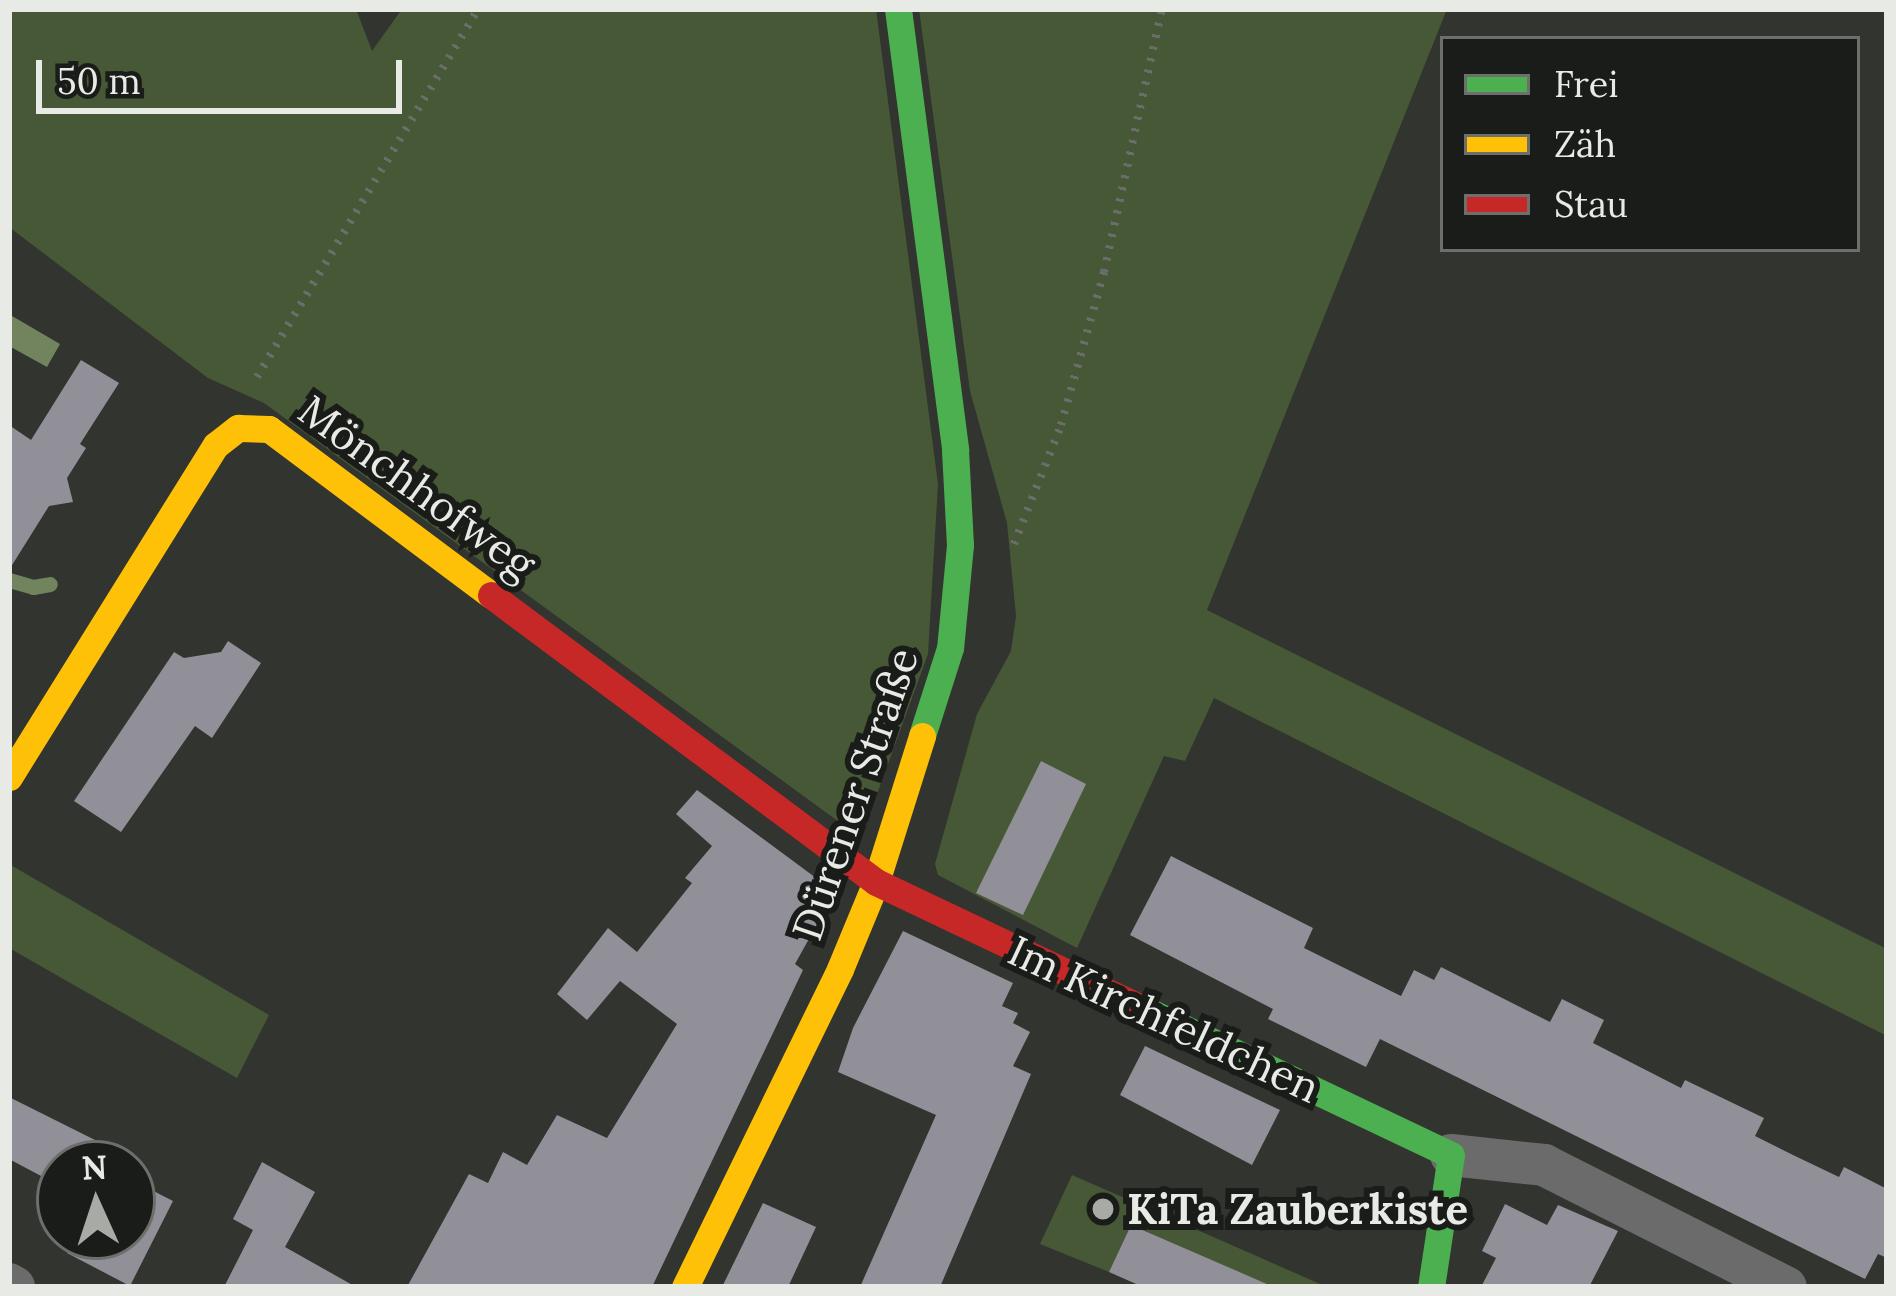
<!DOCTYPE html>
<meta charset="utf-8">
<style>
body{margin:0}
#map{position:relative;width:1896px;height:1296px;overflow:hidden;background:#31342f;font-family:Lora,serif}
div>[style]{position:absolute}
.green>*{inset:0;background:#475836}
.water>*{inset:0;background:#72845d}
.stream>*{height:15px;margin:-7.5px;padding:0 7.5px;transform-origin:7.5px;border-radius:7.5px;background:#72845d}
.building>*{inset:0;background:#919098}
.path>*{height:8px;margin-top:-4px;transform-origin:0;background:repeating-linear-gradient(90deg,#6b6d6a 0 3px,transparent 0 12px)}
.street>*{height:42px;margin:-21px;padding:0 21px;transform-origin:21px;border-radius:21px;background:#6a6b6a}
.fast>*{height:27px;margin:-13.5px;padding:0 13.5px;transform-origin:13.5px;border-radius:13.5px;background:#4caf50}
.slow>*{height:27px;margin:-13.5px;padding:0 13.5px;transform-origin:13.5px;border-radius:13.5px;background:#ffc107}
.jam>*{height:27px;margin:-13.5px;padding:0 13.5px;transform-origin:13.5px;border-radius:13.5px;background:#c62828}
.dots>*{width:33px;height:33px;translate:-50% -50%;box-sizing:border-box;border:6px solid #1a1c19;border-radius:50%}
span{translate:-50% -50%;white-space:nowrap;text-align:center;line-height:1.15;-webkit-text-stroke:12px #1a1c19;paint-order:stroke}
.street-label{font-size:42px;color:#e8ebe5}
.poi-label{font-size:42px;color:#e8ebe5;font-weight:700}
.left{translate:0 -50%;text-align:left}
.frame{position:absolute;inset:0;border:12px solid #e8ebe5;pointer-events:none}
.legend{position:absolute;left:1440px;top:36px;width:420px;height:216px;box-sizing:border-box;background:#1a1c19;border:3px solid #6c6f6b;margin:0;padding:15px 21px;list-style:none;font-size:36px;color:#e8ebe5}
.legend li{display:flex;align-items:center;gap:24px;height:60px}
.legend b{width:60px;border:3px solid #6c6f6b}
.north{position:absolute;left:36px;top:1140px;width:120px;height:120px;box-sizing:border-box;background:#1a1c19;border:3px solid #6c6f6b;border-radius:50%;rotate:357deg;font-size:33px;font-weight:700;line-height:48px;text-align:center;color:#e8ebe5}
.north::after{content:'';display:block;margin:auto;width:42px;height:54px;background:#a8aba5;clip-path:polygon(50% 0,100% 100%,50% 72%,0 100%)}
.scale{position:absolute;left:36px;top:60px;width:366px;height:54px;box-sizing:border-box;border:6px solid #e8ebe5;border-top:0;padding-left:15px;font-size:36px;line-height:42px;white-space:nowrap;color:#e8ebe5;-webkit-text-stroke:9px #1a1c19;paint-order:stroke}
</style>
<div id="map">
<div class="green">
<div style="clip-path:polygon(9px 9px,356px 9px,372px 51px,402px 9px,876px 9px,938px 484px,928px 654px,861px 838px,264px 403px,208px 378px,9px 227px)"></div>
<div style="clip-path:polygon(919px 9px,1447px 9px,1207px 610px,1887px 949px,1887px 1036px,1214px 698px,1185px 761px,1164px 756px,1077px 948px,938px 875px,935px 864px,977px 714px,1011px 651px,1016px 616px,1007px 523px,970px 391px)"></div>
<div style="clip-path:polygon(9px 864px,269px 1015px,237px 1078px,9px 948px)"></div>
<div style="clip-path:polygon(1072px 1175px,1327px 1287px,1273px 1287px,1131px 1225px,1109px 1272px,1040px 1244px)"></div>
</div>
<div class="water">
<div style="clip-path:polygon(12px 316px,60px 344px,47px 367px,9px 346px)"></div>
</div>
<div class="stream">
<div style="left:9px;top:580px;width:25px;rotate:16deg"></div>
<div style="left:33px;top:587px;width:17px;rotate:-10deg"></div>
</div>
<div class="building">
<div style="clip-path:polygon(81px 360px,119px 383px,80px 444px,86px 448px,67px 478px,73px 502px,49px 506px,9px 570px,9px 425px,31px 440px)"></div>
<div style="clip-path:polygon(228px 641px,261px 663px,212px 738px,195px 726px,121px 832px,74px 801px,174px 652px,184px 658px,221px 652px)"></div>
<div style="clip-path:polygon(1041px 761px,1086px 784px,1023px 915px,976px 893px)"></div>
<div style="clip-path:polygon(697px 790px,835px 892px,795px 964px,803px 970px,652px 1287px,407px 1287px,469px 1174px,488px 1183px,503px 1152px,527px 1165px,557px 1115px,607px 1138px,677px 1024px,620px 981px,587px 1020px,557px 994px,608px 928px,637px 952px,692px 883px,685px 878px,712px 846px,676px 814px)"></div>
<div style="clip-path:polygon(1171px 856px,1313px 928px,1304px 948px,1401px 996px,1414px 970px,1434px 980px,1441px 967px,1550px 1022px,1562px 999px,1604px 1020px,1593px 1043px,1681px 1088px,1685px 1080px,1764px 1118px,1755px 1136px,1793px 1155px,1839px 1177px,1844px 1167px,1887px 1189px,1887px 1258px,1878px 1254px,1865px 1279px,1380px 1039px,1366px 1067px,1268px 1019px,1273px 1009px,1130px 935px)"></div>
<div style="clip-path:polygon(903px 931px,1013px 983px,1002px 1006px,1018px 1013px,1013px 1023px,1030px 1032px,1013px 1066px,1031px 1074px,940px 1287px,860px 1287px,936px 1115px,838px 1072px,853px 1028px)"></div>
<div style="clip-path:polygon(1145px 1046px,1280px 1110px,1252px 1165px,1120px 1095px)"></div>
<div style="clip-path:polygon(9px 1097px,107px 1146px,102px 1164px,60px 1164px,60px 1186px,9px 1159px)"></div>
<div style="clip-path:polygon(262px 1162px,315px 1192px,285px 1247px,356px 1287px,224px 1287px,253px 1230px,233px 1219px)"></div>
<div style="clip-path:polygon(132px 1180px,173px 1201px,130px 1286px,67px 1253px,75px 1236px,132px 1236px)"></div>
<div style="clip-path:polygon(763px 1203px,816px 1227px,788px 1287px,722px 1287px)"></div>
<div style="clip-path:polygon(1505px 1204px,1547px 1225px,1558px 1205px,1618px 1231px,1589px 1287px,1481px 1287px,1496px 1258px,1482px 1251px)"></div>
<div style="clip-path:polygon(1131px 1225px,1274px 1287px,1143px 1287px,1109px 1272px)"></div>
</div>
<div class="path">
<div style="left:257px;top:377px;width:429px;rotate:-59deg"></div>
<div style="left:1014px;top:544px;width:128px;rotate:-68.4deg"></div>
<div style="left:1061px;top:425px;width:159px;rotate:-74.3deg"></div>
<div style="left:1104px;top:272px;width:269px;rotate:-77.6deg"></div>
</div>
<div class="street">
<div style="left:1451px;top:1155px;width:94px;rotate:6.1deg"></div>
<div style="left:1544px;top:1165px;width:271px;rotate:26.8deg"></div>
<div style="left:9px;top:1284px;width:6px;rotate:31deg"></div>
</div>
<div class="fast">
<div style="left:898px;top:9px;width:445px;rotate:82.6deg"></div>
<div style="left:955px;top:450px;width:95px;rotate:87deg"></div>
<div style="left:960px;top:545px;width:103px;rotate:95.5deg"></div>
<div style="left:950px;top:648px;width:92px;rotate:107.7deg"></div>
<div style="left:1150px;top:1012px;width:333px;rotate:25.4deg"></div>
<div style="left:1451px;top:1155px;width:134px;rotate:98.6deg"></div>
</div>
<div class="slow">
<div style="left:9px;top:777px;width:391px;rotate:-58.1deg"></div>
<div style="left:216px;top:445px;width:28px;rotate:-38deg"></div>
<div style="left:238px;top:428px;width:31px;rotate:2deg"></div>
<div style="left:269px;top:429px;width:277px;rotate:36.8deg"></div>
<div style="left:685px;top:1287px;width:354px;rotate:-64deg"></div>
<div style="left:840px;top:969px;width:94px;rotate:-67.5deg"></div>
<div style="left:876px;top:882px;width:153px;rotate:-72.5deg"></div>
</div>
<div class="jam">
<div style="left:491px;top:595px;width:480px;rotate:36.7deg"></div>
<div style="left:876px;top:882px;width:303px;rotate:25.4deg"></div>
</div>
<div class="dots">
<div style="left:1103px;top:1209px;background:#a8aba5"></div>
</div>
<div class="street-label">
<span style="left:417px;top:487px;rotate:36deg">Mönchhofweg</span>
<span style="left:855px;top:794px;rotate:-71deg">Dürener Straße</span>
<span style="left:1164px;top:1019px;rotate:25deg">Im Kirchfeldchen</span>
</div>
<div class="poi-label">
<span class="left" style="left:1127px;top:1209px">KiTa Zauberkiste</span>
</div>
<div class="frame"></div>
<ul class="legend">
<li><b style="height:15px;background:#4caf50"></b>Frei</li>
<li><b style="height:15px;background:#ffc107"></b>Zäh</li>
<li><b style="height:15px;background:#c62828"></b>Stau</li>
</ul>
<div class="north">N</div>
<div class="scale">50 m</div>
</div>
